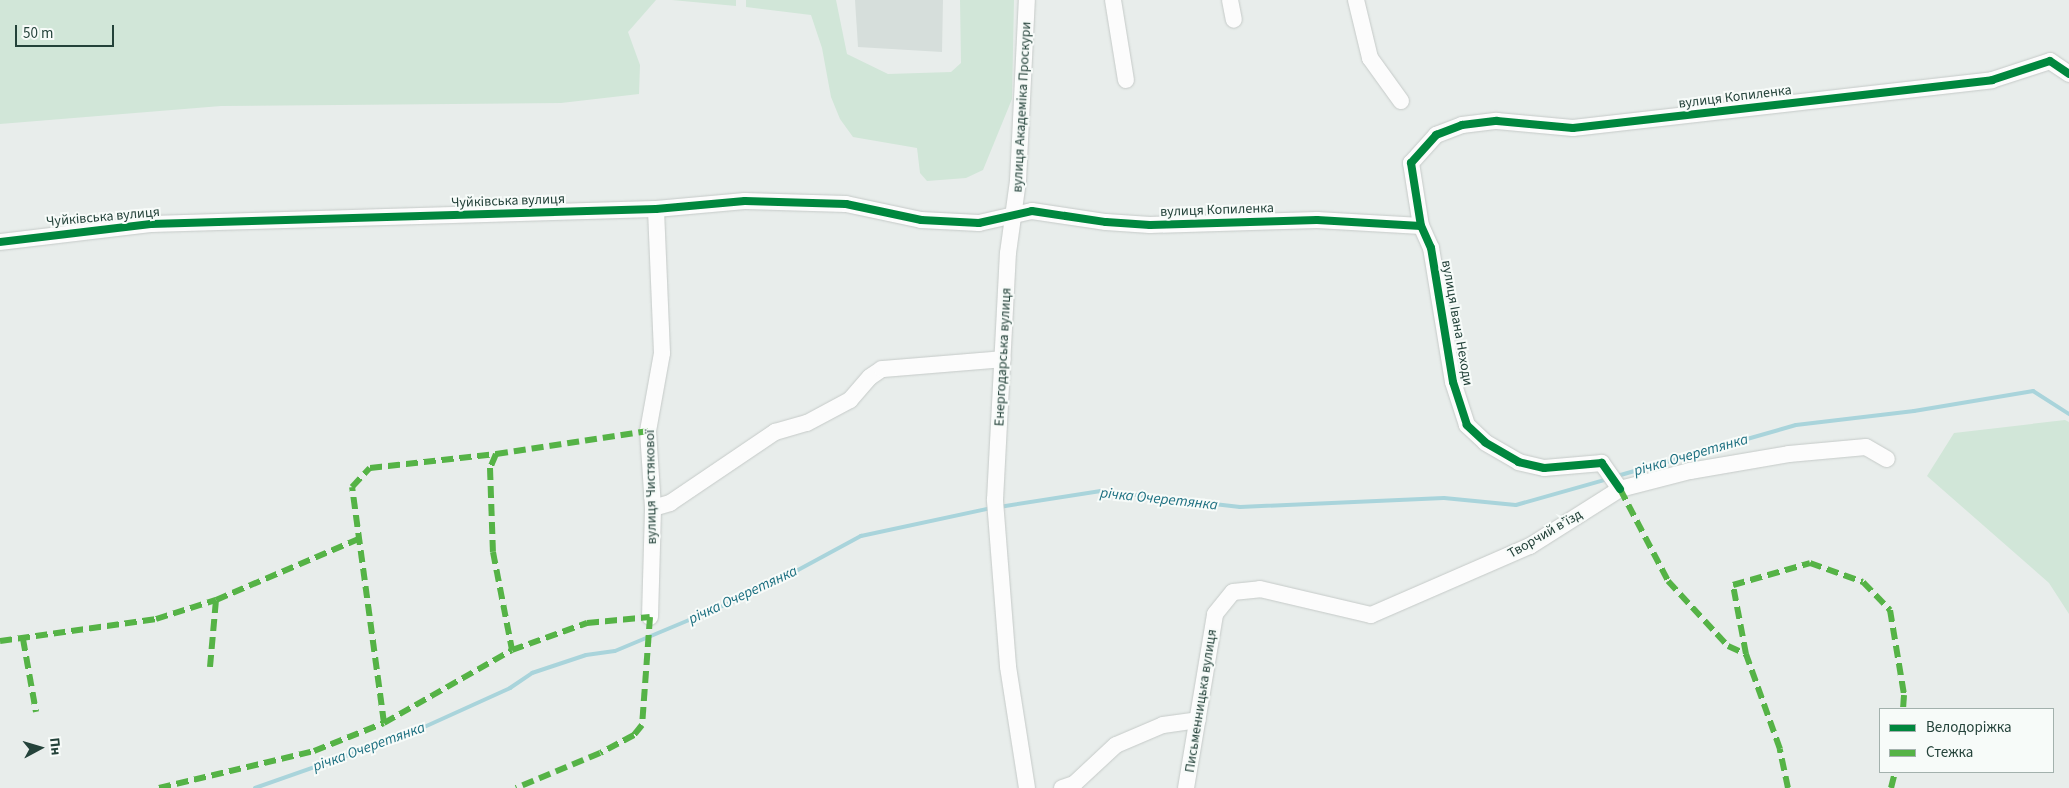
<!DOCTYPE html>
<meta charset="utf-8">
<style>
body{margin:0}
#map{position:relative;width:2069px;height:788px;overflow:hidden;background:#e8edeb;font-family:"Source Sans 3",sans-serif}
div>[style]{position:absolute}
.built>*{inset:0;background:#d6dedb}
.green>*{inset:0;background:#d1e6d8}
.stream>*{height:4px;margin:-2px;padding:0 2px;transform-origin:2px;border-radius:2px;background:#a9d4db}
.roads{filter:drop-shadow(0 0 1px #c5cac8) drop-shadow(0 0 1px #c5cac8)}
.minor>*{height:16px;margin:-8px;padding:0 8px;transform-origin:8px;border-radius:8px;background:#fcfcfc}
.quiet>*{height:6px;margin-top:-3px;transform-origin:0;background:repeating-linear-gradient(90deg,#55b346 0 12px,transparent 0 18px)}
.cycleway>*{height:8px;margin:-4px;padding:0 4px;transform-origin:4px;border-radius:4px;background:#00873e}
span{translate:-50% -50%;white-space:nowrap;text-align:center;line-height:1.15;-webkit-text-stroke:4px #f7fbf9;paint-order:stroke}
.street-label{font-size:14px;color:#24423a}
.water-label{font-size:15px;color:#1c6f80;font-style:italic}
.legend{position:absolute;left:1879px;top:708px;width:175px;height:65px;box-sizing:border-box;background:#f7fbf9;border:1px solid #a3b1ad;margin:0;padding:6px 9px;list-style:none;font-size:15px;color:#24423a}
.legend li{display:flex;align-items:center;gap:10px;height:25px}
.legend b{width:25px;border:1px solid #a3b1ad}
.north{position:absolute;left:15px;top:723px;width:50px;height:50px;-webkit-text-stroke:4px #f7fbf9;paint-order:stroke;rotate:84deg;font-size:14px;font-weight:700;line-height:20px;text-align:center;color:#24423a}
.north::after{content:'';display:block;margin:auto;width:18px;height:22px;background:#24423a;clip-path:polygon(50% 0,100% 100%,50% 72%,0 100%)}
.scale{position:absolute;left:15px;top:25px;width:99px;height:22px;box-sizing:border-box;border:2px solid #24423a;border-top:0;padding-left:6px;font-size:15px;line-height:18px;white-space:nowrap;color:#24423a;-webkit-text-stroke:4px #f7fbf9;paint-order:stroke}
</style>
<div id="map">
<div class="built">
<div style="clip-path:polygon(855px 0,943px 0,942px 52px,858px 47px)"></div>
</div>
<div class="green">
<div style="clip-path:polygon(0 0,656px 0,628px 32px,640px 65px,639px 94px,561px 103px,221px 106px,0 124px)"></div>
<div style="clip-path:polygon(672px 0,736px 0,736px 6px)"></div>
<div style="clip-path:polygon(746px 0,836px 0,847px 54px,888px 74px,951px 72px,961px 63px,960px 0,1014px 0,1012px 99px,983px 170px,966px 178px,927px 181px,920px 173px,917px 148px,853px 137px,840px 119px,831px 97px,822px 48px,811px 15px,746px 7px)"></div>
<div style="clip-path:polygon(2065px 420px,2069px 422px,2069px 614px,2049px 583px,1927px 476px,1954px 433px)"></div>
</div>
<div class="stream">
<div style="left:1617px;top:476px;width:186px;rotate:-15.9deg"></div>
<div style="left:1796px;top:425px;width:119px;rotate:-6.8deg"></div>
<div style="left:1914px;top:411px;width:121px;rotate:-9.5deg"></div>
<div style="left:2033px;top:391px;width:43px;rotate:32.6deg"></div>
<div style="left:999px;top:507px;width:103px;rotate:-8.9deg"></div>
<div style="left:1101px;top:491px;width:140px;rotate:6.6deg"></div>
<div style="left:1240px;top:507px;width:204px;rotate:-2.5deg"></div>
<div style="left:1444px;top:498px;width:72px;rotate:5.6deg"></div>
<div style="left:1516px;top:505px;width:96px;rotate:-15.8deg"></div>
<div style="left:255px;top:788px;width:165px;rotate:-19.4deg"></div>
<div style="left:411px;top:733px;width:109px;rotate:-24.4deg"></div>
<div style="left:510px;top:688px;width:27px;rotate:-34deg"></div>
<div style="left:532px;top:673px;width:57px;rotate:-18.4deg"></div>
<div style="left:586px;top:655px;width:29px;rotate:-8deg"></div>
<div style="left:615px;top:651px;width:158px;rotate:-22.7deg"></div>
<div style="left:761px;top:590px;width:114px;rotate:-28.4deg"></div>
<div style="left:861px;top:536px;width:134px;rotate:-12.1deg"></div>
</div>
<div class="roads">
<div class="minor">
<div style="left:1113px;top:0;width:81px;rotate:80.8deg"></div>
<div style="left:1230px;top:0;width:20px;rotate:79deg"></div>
<div style="left:1356px;top:0;width:60px;rotate:76.4deg"></div>
<div style="left:1370px;top:58px;width:53px;rotate:54.2deg"></div>
<div style="left:0;top:242px;width:152px;rotate:-6.8deg"></div>
<div style="left:151px;top:224px;width:505px;rotate:-1.7deg"></div>
<div style="left:656px;top:209px;width:89px;rotate:-5.1deg"></div>
<div style="left:745px;top:201px;width:101px;rotate:1.7deg"></div>
<div style="left:846px;top:204px;width:77px;rotate:12deg"></div>
<div style="left:921px;top:220px;width:58px;rotate:3deg"></div>
<div style="left:979px;top:223px;width:54px;rotate:-12.8deg"></div>
<div style="left:1032px;top:211px;width:75px;rotate:8.5deg"></div>
<div style="left:1106px;top:222px;width:44px;rotate:3.9deg"></div>
<div style="left:1150px;top:225px;width:167px;rotate:-1.7deg"></div>
<div style="left:1317px;top:220px;width:104px;rotate:3.3deg"></div>
<div style="left:1620px;top:489px;width:32px;rotate:-125deg"></div>
<div style="left:1602px;top:463px;width:58px;rotate:175.1deg"></div>
<div style="left:1544px;top:468px;width:26px;rotate:-167deg"></div>
<div style="left:1519px;top:462px;width:39px;rotate:-150deg"></div>
<div style="left:1485px;top:442px;width:25px;rotate:-137deg"></div>
<div style="left:1467px;top:425px;width:45px;rotate:-108deg"></div>
<div style="left:1453px;top:382px;width:136px;rotate:-99.3deg"></div>
<div style="left:1431px;top:248px;width:24px;rotate:-114deg"></div>
<div style="left:1421px;top:226px;width:64px;rotate:-99deg"></div>
<div style="left:1411px;top:163px;width:38px;rotate:-48deg"></div>
<div style="left:1436px;top:135px;width:28px;rotate:-21deg"></div>
<div style="left:1462px;top:125px;width:35px;rotate:-7deg"></div>
<div style="left:1497px;top:121px;width:76px;rotate:5.3deg"></div>
<div style="left:1573px;top:128px;width:422px;rotate:-6.5deg"></div>
<div style="left:1992px;top:80px;width:61px;rotate:-18.1deg"></div>
<div style="left:2050px;top:61px;width:23px;rotate:34deg"></div>
<div style="left:653px;top:508px;width:18px;rotate:-16deg"></div>
<div style="left:670px;top:503px;width:127px;rotate:-34.1deg"></div>
<div style="left:775px;top:432px;width:33px;rotate:-16deg"></div>
<div style="left:807px;top:423px;width:49px;rotate:-28.1deg"></div>
<div style="left:850px;top:400px;width:30px;rotate:-49deg"></div>
<div style="left:870px;top:377px;width:14px;rotate:-34deg"></div>
<div style="left:882px;top:369px;width:121px;rotate:-4.7deg"></div>
<div style="left:650px;top:617px;width:109px;rotate:-88.4deg"></div>
<div style="left:653px;top:508px;width:77px;rotate:-93.7deg"></div>
<div style="left:648px;top:431px;width:79px;rotate:-79.8deg"></div>
<div style="left:662px;top:353px;width:144px;rotate:-92.4deg"></div>
<div style="left:1027px;top:788px;width:123px;rotate:-98.9deg"></div>
<div style="left:1008px;top:666px;width:167px;rotate:-94.5deg"></div>
<div style="left:995px;top:500px;width:247px;rotate:-87deg"></div>
<div style="left:1008px;top:253px;width:73px;rotate:-82.1deg"></div>
<div style="left:1018px;top:181px;width:181px;rotate:-87.2deg"></div>
<div style="left:1062px;top:788px;width:13px;rotate:-18deg"></div>
<div style="left:1074px;top:784px;width:57px;rotate:-42.9deg"></div>
<div style="left:1116px;top:745px;width:51px;rotate:-23.1deg"></div>
<div style="left:1163px;top:725px;width:35px;rotate:-8deg"></div>
<div style="left:1186px;top:788px;width:176px;rotate:-80.5deg"></div>
<div style="left:1215px;top:614px;width:28px;rotate:-51deg"></div>
<div style="left:1233px;top:592px;width:27px;rotate:-6deg"></div>
<div style="left:1260px;top:589px;width:114px;rotate:13.2deg"></div>
<div style="left:1371px;top:615px;width:173px;rotate:-23.5deg"></div>
<div style="left:1530px;top:546px;width:107px;rotate:-32.3deg"></div>
<div style="left:1620px;top:489px;width:72px;rotate:-14.4deg"></div>
<div style="left:1690px;top:471px;width:100px;rotate:-9.7deg"></div>
<div style="left:1789px;top:454px;width:77px;rotate:-5.2deg"></div>
<div style="left:1866px;top:447px;width:24px;rotate:30deg"></div>
</div>
</div>
<div class="quiet">
<div style="left:496px;top:454px;width:15px;rotate:113deg"></div>
<div style="left:490px;top:468px;width:84px;rotate:88deg"></div>
<div style="left:493px;top:552px;width:100px;rotate:79deg"></div>
<div style="left:1620px;top:489px;width:104px;rotate:62.4deg"></div>
<div style="left:1668px;top:581px;width:88px;rotate:47.3deg"></div>
<div style="left:1728px;top:646px;width:20px;rotate:24deg"></div>
<div style="left:23px;top:639px;width:74px;rotate:79.9deg"></div>
<div style="left:0;top:641px;width:158px;rotate:-8deg"></div>
<div style="left:156px;top:619px;width:63px;rotate:-17.6deg"></div>
<div style="left:216px;top:600px;width:155px;rotate:-23.2deg"></div>
<div style="left:210px;top:667px;width:67px;rotate:-84.9deg"></div>
<div style="left:384px;top:723px;width:238px;rotate:-97.7deg"></div>
<div style="left:352px;top:487px;width:26px;rotate:-47deg"></div>
<div style="left:370px;top:468px;width:127px;rotate:-6.3deg"></div>
<div style="left:496px;top:454px;width:154px;rotate:-8.6deg"></div>
<div style="left:159px;top:788px;width:159px;rotate:-13.4deg"></div>
<div style="left:314px;top:751px;width:75px;rotate:-21.8deg"></div>
<div style="left:384px;top:723px;width:147px;rotate:-29.7deg"></div>
<div style="left:512px;top:650px;width:80px;rotate:-19.8deg"></div>
<div style="left:587px;top:623px;width:63px;rotate:-5.4deg"></div>
<div style="left:650px;top:617px;width:108px;rotate:94.2deg"></div>
<div style="left:642px;top:725px;width:13px;rotate:129deg"></div>
<div style="left:634px;top:735px;width:38px;rotate:152deg"></div>
<div style="left:600px;top:753px;width:91px;rotate:157.4deg"></div>
<div style="left:1788px;top:788px;width:40px;rotate:-102deg"></div>
<div style="left:1780px;top:749px;width:101px;rotate:-109.7deg"></div>
<div style="left:1746px;top:654px;width:70px;rotate:-100.7deg"></div>
<div style="left:1733px;top:585px;width:80px;rotate:-15.9deg"></div>
<div style="left:1810px;top:563px;width:56px;rotate:19.7deg"></div>
<div style="left:1863px;top:582px;width:39px;rotate:46deg"></div>
<div style="left:1890px;top:610px;width:86px;rotate:80.6deg"></div>
<div style="left:1904px;top:695px;width:14px;rotate:94deg"></div>
<div style="left:1891px;top:788px;width:16px;rotate:-76deg"></div>
</div>
<div class="cycleway">
<div style="left:0;top:242px;width:152px;rotate:-6.8deg"></div>
<div style="left:151px;top:224px;width:505px;rotate:-1.7deg"></div>
<div style="left:656px;top:209px;width:89px;rotate:-5.1deg"></div>
<div style="left:745px;top:201px;width:101px;rotate:1.7deg"></div>
<div style="left:846px;top:204px;width:77px;rotate:12deg"></div>
<div style="left:921px;top:220px;width:58px;rotate:3deg"></div>
<div style="left:979px;top:223px;width:54px;rotate:-12.8deg"></div>
<div style="left:1032px;top:211px;width:75px;rotate:8.5deg"></div>
<div style="left:1106px;top:222px;width:44px;rotate:3.9deg"></div>
<div style="left:1150px;top:225px;width:167px;rotate:-1.7deg"></div>
<div style="left:1317px;top:220px;width:104px;rotate:3.3deg"></div>
<div style="left:1620px;top:489px;width:32px;rotate:-125deg"></div>
<div style="left:1602px;top:463px;width:58px;rotate:175.1deg"></div>
<div style="left:1544px;top:468px;width:26px;rotate:-167deg"></div>
<div style="left:1519px;top:462px;width:39px;rotate:-150deg"></div>
<div style="left:1485px;top:442px;width:25px;rotate:-137deg"></div>
<div style="left:1467px;top:425px;width:45px;rotate:-108deg"></div>
<div style="left:1453px;top:382px;width:136px;rotate:-99.3deg"></div>
<div style="left:1431px;top:248px;width:24px;rotate:-114deg"></div>
<div style="left:1421px;top:226px;width:64px;rotate:-99deg"></div>
<div style="left:1411px;top:163px;width:38px;rotate:-48deg"></div>
<div style="left:1436px;top:135px;width:28px;rotate:-21deg"></div>
<div style="left:1462px;top:125px;width:35px;rotate:-7deg"></div>
<div style="left:1497px;top:121px;width:76px;rotate:5.3deg"></div>
<div style="left:1573px;top:128px;width:422px;rotate:-6.5deg"></div>
<div style="left:1992px;top:80px;width:61px;rotate:-18.1deg"></div>
<div style="left:2050px;top:61px;width:23px;rotate:34deg"></div>
</div>
<div class="street-label">
<span style="left:1735px;top:97px;rotate:-7deg">вулиця Копиленка</span>
<span style="left:1022px;top:107px;rotate:-87deg">вулиця Академіка Проскури</span>
<span style="left:508px;top:201px;rotate:-2deg">Чуйківська вулиця</span>
<span style="left:1217px;top:210px;rotate:-2deg">вулиця Копиленка</span>
<span style="left:103px;top:217px;rotate:-5deg">Чуйківська вулиця</span>
<span style="left:1457px;top:323px;rotate:80deg">вулиця Івана Неходи</span>
<span style="left:1003px;top:357px;rotate:-87deg">Енергодарська вулиця</span>
<span style="left:651px;top:487px;rotate:-91deg">вулиця Чистякової</span>
<span style="left:1545px;top:534px;rotate:-30deg">Творчий в’їзд</span>
<span style="left:1201px;top:701px;rotate:-81deg">Письменницька вулиця</span>
</div>
<div class="water-label">
<span style="left:1691px;top:455px;rotate:-16deg">річка Очеретянка</span>
<span style="left:1159px;top:499px;rotate:6deg">річка Очеретянка</span>
<span style="left:743px;top:595px;rotate:-25deg">річка Очеретянка</span>
<span style="left:369px;top:747px;rotate:-20deg">річка Очеретянка</span>
</div>
<ul class="legend">
<li><b style="height:6px;background:#00873e"></b>Велодоріжка</li>
<li><b style="height:6px;background:#55b346"></b>Стежка</li>
</ul>
<div class="north">Пн</div>
<div class="scale">50 m</div>
</div>
